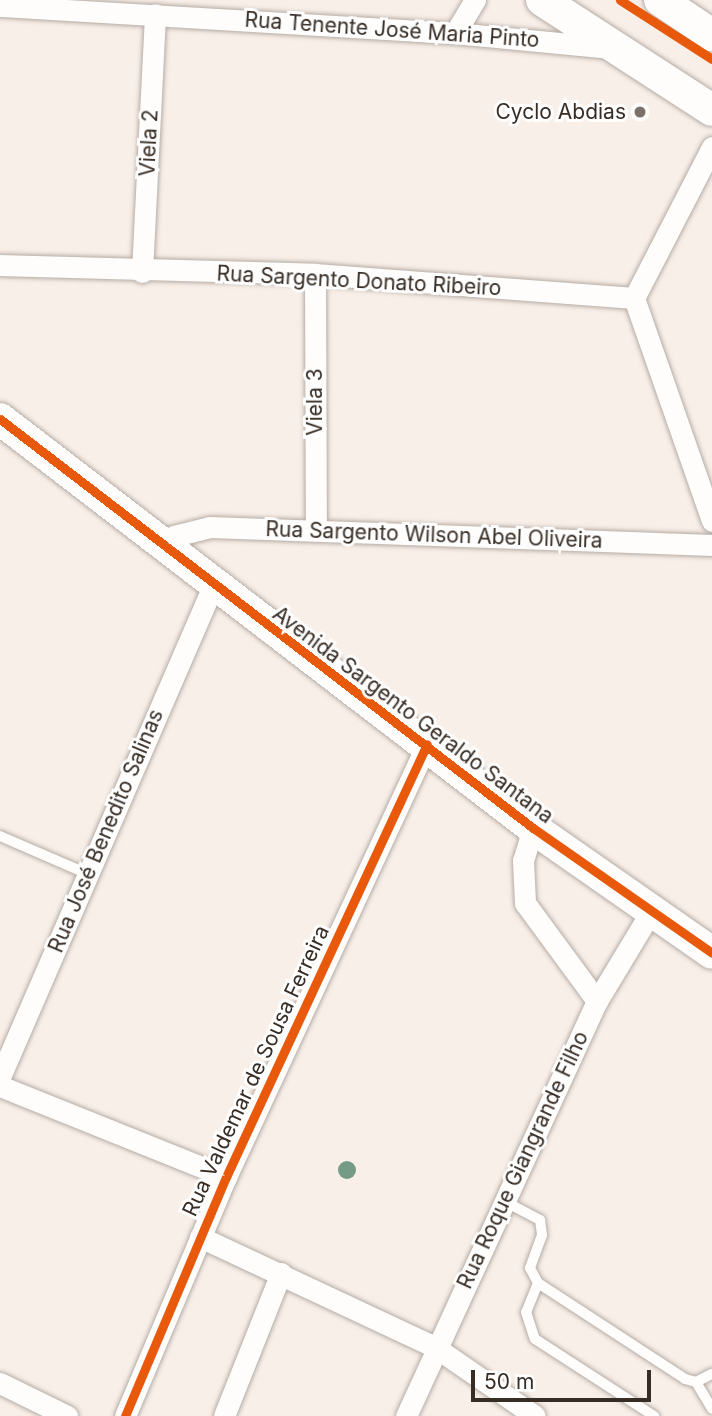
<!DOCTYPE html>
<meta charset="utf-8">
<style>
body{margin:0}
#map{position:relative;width:712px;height:1416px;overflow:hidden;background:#f8efe8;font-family:Inter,sans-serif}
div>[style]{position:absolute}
.roads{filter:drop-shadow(0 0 2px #b5aca5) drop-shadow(0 0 2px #b5aca5)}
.lane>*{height:10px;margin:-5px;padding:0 5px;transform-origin:5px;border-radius:5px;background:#fefdfc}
.street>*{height:21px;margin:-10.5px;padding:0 10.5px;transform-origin:10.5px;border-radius:10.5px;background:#fefdfc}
.secondary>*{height:32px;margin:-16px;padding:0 16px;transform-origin:16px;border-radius:16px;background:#fefdfc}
.cycleway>*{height:9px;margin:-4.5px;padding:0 4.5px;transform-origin:4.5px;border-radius:4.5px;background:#e8590c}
.trees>*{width:18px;height:18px;margin:-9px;border-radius:50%;background:#759a85}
.dots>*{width:19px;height:19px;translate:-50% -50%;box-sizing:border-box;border:4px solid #fefefe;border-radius:50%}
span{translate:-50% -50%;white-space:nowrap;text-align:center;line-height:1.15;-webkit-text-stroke:6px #fefefe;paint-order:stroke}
.street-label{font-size:21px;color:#372d25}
.poi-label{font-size:21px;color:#372d25}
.right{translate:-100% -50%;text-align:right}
.scale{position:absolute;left:471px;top:1370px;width:180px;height:32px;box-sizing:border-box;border:4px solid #372d25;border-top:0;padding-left:9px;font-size:21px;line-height:24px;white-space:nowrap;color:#372d25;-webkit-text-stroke:5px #fefefe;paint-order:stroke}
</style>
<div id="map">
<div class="roads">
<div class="lane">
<div style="left:0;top:836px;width:96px;rotate:23.4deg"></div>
<div style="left:504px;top:1201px;width:41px;rotate:27.8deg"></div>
<div style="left:540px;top:1220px;width:15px;rotate:82deg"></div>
<div style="left:542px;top:1235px;width:35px;rotate:110deg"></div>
<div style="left:530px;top:1268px;width:17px;rotate:62deg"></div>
<div style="left:538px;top:1283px;width:176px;rotate:33.1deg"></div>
<div style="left:685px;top:1379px;width:11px;rotate:15deg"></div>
<div style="left:696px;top:1382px;width:18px;rotate:-27deg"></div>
<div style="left:538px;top:1283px;width:31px;rotate:112deg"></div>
<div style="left:526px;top:1312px;width:28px;rotate:72deg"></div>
<div style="left:535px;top:1339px;width:142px;rotate:32.9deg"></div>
<div style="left:696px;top:1382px;width:31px;rotate:59deg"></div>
</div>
<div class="street">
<div style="left:0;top:6px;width:456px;rotate:3.4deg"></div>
<div style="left:455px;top:33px;width:157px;rotate:5.5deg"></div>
<div style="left:455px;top:33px;width:39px;rotate:-59deg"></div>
<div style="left:712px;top:147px;width:170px;rotate:117.3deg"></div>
<div style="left:634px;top:298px;width:236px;rotate:70.7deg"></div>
<div style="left:0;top:265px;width:315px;rotate:1.6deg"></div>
<div style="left:315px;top:274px;width:320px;rotate:4.3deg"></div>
<div style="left:142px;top:272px;width:258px;rotate:-87.1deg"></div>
<div style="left:315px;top:274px;width:256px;rotate:89.8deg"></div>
<div style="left:162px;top:547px;width:16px;rotate:-43deg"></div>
<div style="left:174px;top:536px;width:37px;rotate:-14deg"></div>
<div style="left:210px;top:527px;width:502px;rotate:2.05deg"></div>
<div style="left:533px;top:828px;width:34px;rotate:107deg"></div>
<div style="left:523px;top:860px;width:43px;rotate:87.3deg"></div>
<div style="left:525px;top:903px;width:122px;rotate:53.7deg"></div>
<div style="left:0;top:1077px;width:535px;rotate:-66.55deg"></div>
<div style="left:0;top:1086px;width:244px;rotate:21.9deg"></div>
<div style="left:200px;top:1237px;width:259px;rotate:25.1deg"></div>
<div style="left:435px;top:1347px;width:121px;rotate:34.6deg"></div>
<div style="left:0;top:1383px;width:75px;rotate:26.2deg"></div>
<div style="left:125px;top:1416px;width:259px;rotate:-67.1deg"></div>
<div style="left:226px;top:1177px;width:477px;rotate:-65.1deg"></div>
<div style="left:224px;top:1416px;width:154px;rotate:-68.3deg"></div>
<div style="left:406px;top:1416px;width:457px;rotate:-65.3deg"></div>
<div style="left:597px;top:1001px;width:106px;rotate:-58.9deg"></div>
</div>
<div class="secondary">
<div style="left:542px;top:0;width:202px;rotate:32.9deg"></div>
<div style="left:660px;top:0;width:63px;rotate:33.9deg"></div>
<div style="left:0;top:419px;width:672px;rotate:37.5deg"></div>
<div style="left:533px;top:828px;width:218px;rotate:34.9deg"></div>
</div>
</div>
<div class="cycleway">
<div style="left:620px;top:0;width:109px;rotate:32.7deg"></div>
<div style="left:0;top:419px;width:672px;rotate:37.5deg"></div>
<div style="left:533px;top:828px;width:218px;rotate:34.9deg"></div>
<div style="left:125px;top:1416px;width:259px;rotate:-67.1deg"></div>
<div style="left:226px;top:1177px;width:477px;rotate:-65.1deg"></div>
</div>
<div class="trees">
<div style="left:347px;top:1170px"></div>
</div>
<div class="dots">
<div style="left:640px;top:112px;background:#7b7169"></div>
</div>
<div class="street-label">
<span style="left:392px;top:30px;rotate:4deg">Rua Tenente José Maria Pinto</span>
<span style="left:149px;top:143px;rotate:-87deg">Viela 2</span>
<span style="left:359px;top:281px;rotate:3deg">Rua Sargento Donato Ribeiro</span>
<span style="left:315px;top:402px;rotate:-90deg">Viela 3</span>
<span style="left:434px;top:535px;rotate:2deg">Rua Sargento Wilson Abel Oliveira</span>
<span style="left:413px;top:715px;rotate:37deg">Avenida Sargento Geraldo Santana</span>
<span style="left:106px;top:831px;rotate:-67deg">Rua José Benedito Salinas</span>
<span style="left:256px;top:1071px;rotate:-65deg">Rua Valdemar de Sousa Ferreira</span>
<span style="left:523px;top:1160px;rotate:-65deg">Rua Roque Giangrande Filho</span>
</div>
<div class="poi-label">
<span class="right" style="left:626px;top:112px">Cyclo Abdias</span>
</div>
<div class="scale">50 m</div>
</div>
